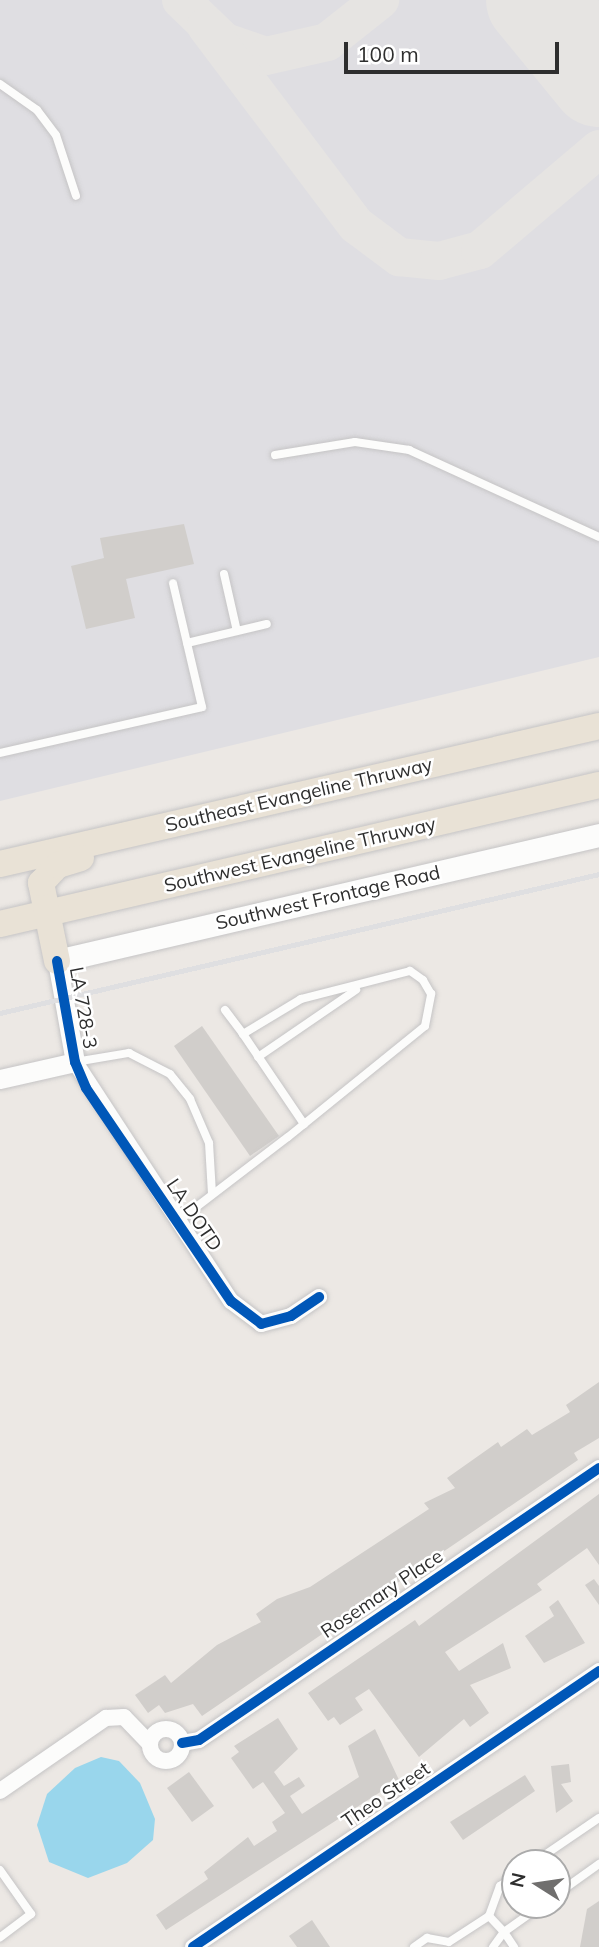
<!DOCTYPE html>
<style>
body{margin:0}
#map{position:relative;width:599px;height:1947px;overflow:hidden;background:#ece8e4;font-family:Mulish,sans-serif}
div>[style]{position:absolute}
.airport>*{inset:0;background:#dfdee2}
.water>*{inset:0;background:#99d6ec}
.taxiway>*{height:38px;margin:-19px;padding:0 19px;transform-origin:19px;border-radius:19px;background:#e6e4e2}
.runway>*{height:98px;margin:-49px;padding:0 49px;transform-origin:49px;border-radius:49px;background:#e6e4e2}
.building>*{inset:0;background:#d1cecb}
.roads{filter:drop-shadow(0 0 2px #c5c4c5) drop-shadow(0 0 2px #c5c4c5)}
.service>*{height:8px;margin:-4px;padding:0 4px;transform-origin:4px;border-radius:4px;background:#fcfcfb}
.minor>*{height:16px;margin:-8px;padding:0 8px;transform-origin:8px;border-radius:8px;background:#fcfcfb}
.minor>.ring{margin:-8px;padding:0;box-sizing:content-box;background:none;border:16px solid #fcfcfb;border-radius:50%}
.tertiary>*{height:19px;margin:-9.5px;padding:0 9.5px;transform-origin:9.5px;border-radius:9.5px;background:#fcfcfb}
.secondary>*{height:23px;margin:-11.5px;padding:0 11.5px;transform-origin:11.5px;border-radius:11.5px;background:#fcfcfb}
.trunk>*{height:26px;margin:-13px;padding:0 13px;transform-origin:13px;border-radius:13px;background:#e9e2d6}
.rail>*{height:4.5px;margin:-2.25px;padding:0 2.25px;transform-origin:2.25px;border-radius:2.25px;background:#dfdfe1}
.cycleway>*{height:10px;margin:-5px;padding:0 5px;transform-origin:5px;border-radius:5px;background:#0057b8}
span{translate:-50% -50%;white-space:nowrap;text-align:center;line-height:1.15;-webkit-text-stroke:5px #fff;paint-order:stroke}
.street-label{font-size:19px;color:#2e2e2e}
.north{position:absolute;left:501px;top:1849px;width:70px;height:70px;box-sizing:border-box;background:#fff;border:2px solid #ababab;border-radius:50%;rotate:282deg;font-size:19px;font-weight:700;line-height:28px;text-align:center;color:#2e2e2e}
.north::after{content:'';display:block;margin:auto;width:24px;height:32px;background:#706f6e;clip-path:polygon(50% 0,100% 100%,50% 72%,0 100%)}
.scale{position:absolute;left:344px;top:42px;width:215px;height:32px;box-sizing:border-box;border:4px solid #2e2e2e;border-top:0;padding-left:9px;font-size:21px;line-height:24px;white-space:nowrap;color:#2e2e2e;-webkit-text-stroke:5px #fff;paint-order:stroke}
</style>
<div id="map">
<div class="airport">
<div style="clip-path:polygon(0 0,599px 0,599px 657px,0 801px)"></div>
</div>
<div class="water">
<div style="clip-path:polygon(101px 1757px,119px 1761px,140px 1783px,155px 1819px,153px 1840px,127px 1863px,88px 1878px,49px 1862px,37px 1825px,47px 1794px,75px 1768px)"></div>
</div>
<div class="taxiway">
<div style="left:181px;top:0;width:61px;rotate:43.7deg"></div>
<div style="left:225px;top:42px;width:43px;rotate:18.9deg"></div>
<div style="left:266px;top:56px;width:63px;rotate:-12.9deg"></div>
<div style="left:327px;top:42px;width:68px;rotate:-38.4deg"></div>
<div style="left:206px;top:26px;width:249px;rotate:53deg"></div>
<div style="left:356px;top:225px;width:54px;rotate:36.7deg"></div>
<div style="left:399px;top:257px;width:40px;rotate:5.7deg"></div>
<div style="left:439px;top:261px;width:42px;rotate:-15deg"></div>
<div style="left:480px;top:250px;width:156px;rotate:-40.3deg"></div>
</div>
<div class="runway">
<div style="left:535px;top:0;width:101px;rotate:50.6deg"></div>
</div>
<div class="building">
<div style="clip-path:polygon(184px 524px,194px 564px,126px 579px,135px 618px,86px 629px,71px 566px,104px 558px,100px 538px)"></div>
<div style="clip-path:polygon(202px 1026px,279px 1136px,250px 1156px,174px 1046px)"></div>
<div style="clip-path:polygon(599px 1382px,599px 1438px,574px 1453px,578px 1460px,202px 1716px,193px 1704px,165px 1713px,159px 1705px,148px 1713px,135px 1695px,165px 1675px,171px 1683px,217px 1645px,261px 1622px,256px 1614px,277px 1599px,310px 1587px,429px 1509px,424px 1503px,455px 1488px,447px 1478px,498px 1442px,501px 1447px,527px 1429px,532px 1435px,570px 1412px,566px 1405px)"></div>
<div style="clip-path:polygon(599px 1494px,599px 1565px,587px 1548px,537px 1584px,542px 1590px,445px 1652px,459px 1671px,503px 1643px,511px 1668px,470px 1685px,489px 1713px,470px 1727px,464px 1719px,419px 1757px,369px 1689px,355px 1698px,363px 1710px,340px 1725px,334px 1717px,328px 1721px,308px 1693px,415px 1620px,419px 1626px)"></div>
<div style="clip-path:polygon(594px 1579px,599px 1586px,599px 1605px,585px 1585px)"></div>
<div style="clip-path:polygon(558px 1600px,585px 1643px,544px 1663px,525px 1636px,554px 1616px,549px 1607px)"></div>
<div style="clip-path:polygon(278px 1718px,298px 1749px,274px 1772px,284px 1786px,299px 1777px,305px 1786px,290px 1796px,302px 1814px,359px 1777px,348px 1746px,375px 1729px,399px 1780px,166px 1930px,156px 1915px,208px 1879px,204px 1872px,248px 1837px,254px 1846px,277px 1831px,272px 1822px,285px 1813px,263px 1782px,253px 1789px,231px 1758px,239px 1752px,234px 1746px)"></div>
<div style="clip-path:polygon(569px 1764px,571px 1782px,561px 1784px,573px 1801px,556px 1813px,551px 1766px)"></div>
<div style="clip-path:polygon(189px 1772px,214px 1806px,192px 1822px,167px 1788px)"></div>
<div style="clip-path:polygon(525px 1775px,535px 1791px,463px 1840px,450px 1822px)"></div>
<div style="clip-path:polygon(599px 1901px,599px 1947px,580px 1947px,587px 1909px)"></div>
<div style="clip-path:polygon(312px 1920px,330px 1947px,297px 1947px,289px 1936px)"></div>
</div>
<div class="roads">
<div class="service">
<div style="left:0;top:84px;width:45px;rotate:35.1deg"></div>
<div style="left:37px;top:110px;width:31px;rotate:53deg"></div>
<div style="left:56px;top:135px;width:64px;rotate:71.8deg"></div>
<div style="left:275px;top:455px;width:81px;rotate:-9.2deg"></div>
<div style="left:355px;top:442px;width:55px;rotate:8.4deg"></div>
<div style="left:409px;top:450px;width:209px;rotate:24.6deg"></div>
<div style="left:224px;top:574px;width:58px;rotate:77.2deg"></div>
<div style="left:187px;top:643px;width:82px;rotate:-13.4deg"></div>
<div style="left:0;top:753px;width:207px;rotate:-12.8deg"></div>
<div style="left:202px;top:707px;width:127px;rotate:-103.2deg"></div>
<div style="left:225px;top:1010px;width:30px;rotate:53deg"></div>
<div style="left:258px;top:1057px;width:119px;rotate:-34.4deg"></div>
<div style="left:75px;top:1062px;width:55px;rotate:-9.5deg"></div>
<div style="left:129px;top:1053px;width:46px;rotate:27.1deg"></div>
<div style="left:170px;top:1074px;width:32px;rotate:51deg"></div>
<div style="left:190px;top:1099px;width:48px;rotate:66.6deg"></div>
<div style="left:209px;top:1143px;width:50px;rotate:86.6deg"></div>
<div style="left:178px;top:1221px;width:138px;rotate:-37.4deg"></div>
<div style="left:288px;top:1137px;width:176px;rotate:-39deg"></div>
<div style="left:425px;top:1026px;width:33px;rotate:-79deg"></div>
<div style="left:431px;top:994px;width:16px;rotate:-120deg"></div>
<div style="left:423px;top:980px;width:16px;rotate:-145deg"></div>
<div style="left:410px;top:971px;width:113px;rotate:165.6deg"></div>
<div style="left:301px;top:999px;width:68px;rotate:148.9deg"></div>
<div style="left:243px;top:1034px;width:109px;rotate:55.9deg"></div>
<div style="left:533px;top:1863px;width:80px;rotate:-34.3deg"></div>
<div style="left:0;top:1870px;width:54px;rotate:54.8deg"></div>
<div style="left:31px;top:1914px;width:39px;rotate:143deg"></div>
<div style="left:557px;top:1894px;width:52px;rotate:-35.5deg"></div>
<div style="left:489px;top:1916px;width:22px;rotate:47deg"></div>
<div style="left:504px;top:1932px;width:47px;rotate:-35.4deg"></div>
<div style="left:414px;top:1947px;width:16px;rotate:-35deg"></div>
<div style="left:427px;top:1938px;width:22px;rotate:10deg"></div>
<div style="left:449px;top:1942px;width:48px;rotate:-33deg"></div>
<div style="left:489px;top:1916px;width:32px;rotate:-70deg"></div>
<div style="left:500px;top:1886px;width:18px;rotate:-34deg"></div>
<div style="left:493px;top:1947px;width:19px;rotate:-54deg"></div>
<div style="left:504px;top:1932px;width:18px;rotate:56deg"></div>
</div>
<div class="minor">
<div style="left:75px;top:1062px;width:285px;rotate:56.9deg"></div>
<div style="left:231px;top:1301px;width:38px;rotate:37deg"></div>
<div style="left:261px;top:1324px;width:31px;rotate:-15deg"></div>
<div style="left:291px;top:1316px;width:34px;rotate:-34deg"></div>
<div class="ring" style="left:150px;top:1729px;width:16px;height:16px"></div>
<div style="left:182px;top:1743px;width:17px;rotate:-10deg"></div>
<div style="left:199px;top:1740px;width:484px;rotate:-34.2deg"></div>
<div style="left:0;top:1791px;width:129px;rotate:-34.6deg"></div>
<div style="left:106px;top:1718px;width:18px;rotate:-3deg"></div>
<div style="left:124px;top:1717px;width:37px;rotate:46deg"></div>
<div style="left:193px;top:1947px;width:491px;rotate:-34.2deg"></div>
</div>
<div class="tertiary">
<div style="left:0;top:1079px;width:77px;rotate:-12.8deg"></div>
<div style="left:75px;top:1062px;width:103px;rotate:-100.1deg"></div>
</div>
<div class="secondary">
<div style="left:57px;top:961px;width:556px;rotate:-13.09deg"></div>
</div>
<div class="trunk">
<div style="left:0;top:864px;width:615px;rotate:-12.97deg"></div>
<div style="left:0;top:924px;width:615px;rotate:-13.06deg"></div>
<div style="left:57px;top:961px;width:80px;rotate:-101.6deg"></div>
<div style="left:41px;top:883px;width:25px;rotate:-47deg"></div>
<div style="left:58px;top:865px;width:24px;rotate:-17deg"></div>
</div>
</div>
<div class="rail">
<div style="left:0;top:1013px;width:615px;rotate:-13.06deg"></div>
</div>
<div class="cycleway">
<div style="left:57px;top:961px;width:103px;rotate:79.9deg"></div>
<div style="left:75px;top:1062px;width:28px;rotate:67deg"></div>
<div style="left:86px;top:1088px;width:258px;rotate:55.8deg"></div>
<div style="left:231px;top:1301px;width:38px;rotate:37deg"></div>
<div style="left:261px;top:1324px;width:31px;rotate:-15deg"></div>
<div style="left:291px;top:1316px;width:34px;rotate:-34deg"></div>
<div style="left:182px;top:1743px;width:17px;rotate:-10deg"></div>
<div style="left:199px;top:1740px;width:484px;rotate:-34.2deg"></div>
<div style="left:193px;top:1947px;width:491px;rotate:-34.2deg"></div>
</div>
<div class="street-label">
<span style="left:299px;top:795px;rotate:-13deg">Southeast Evangeline Thruway</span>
<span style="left:300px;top:855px;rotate:-13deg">Southwest Evangeline Thruway</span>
<span style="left:328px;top:898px;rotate:-13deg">Southwest Frontage Road</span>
<span style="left:83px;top:1008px;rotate:80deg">LA 728-3</span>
<span style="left:194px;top:1215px;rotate:56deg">LA DOTD</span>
<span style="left:382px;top:1594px;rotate:-34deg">Rosemary Place</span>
<span style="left:386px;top:1795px;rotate:-34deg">Theo Street</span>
</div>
<div class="north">N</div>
<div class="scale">100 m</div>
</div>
